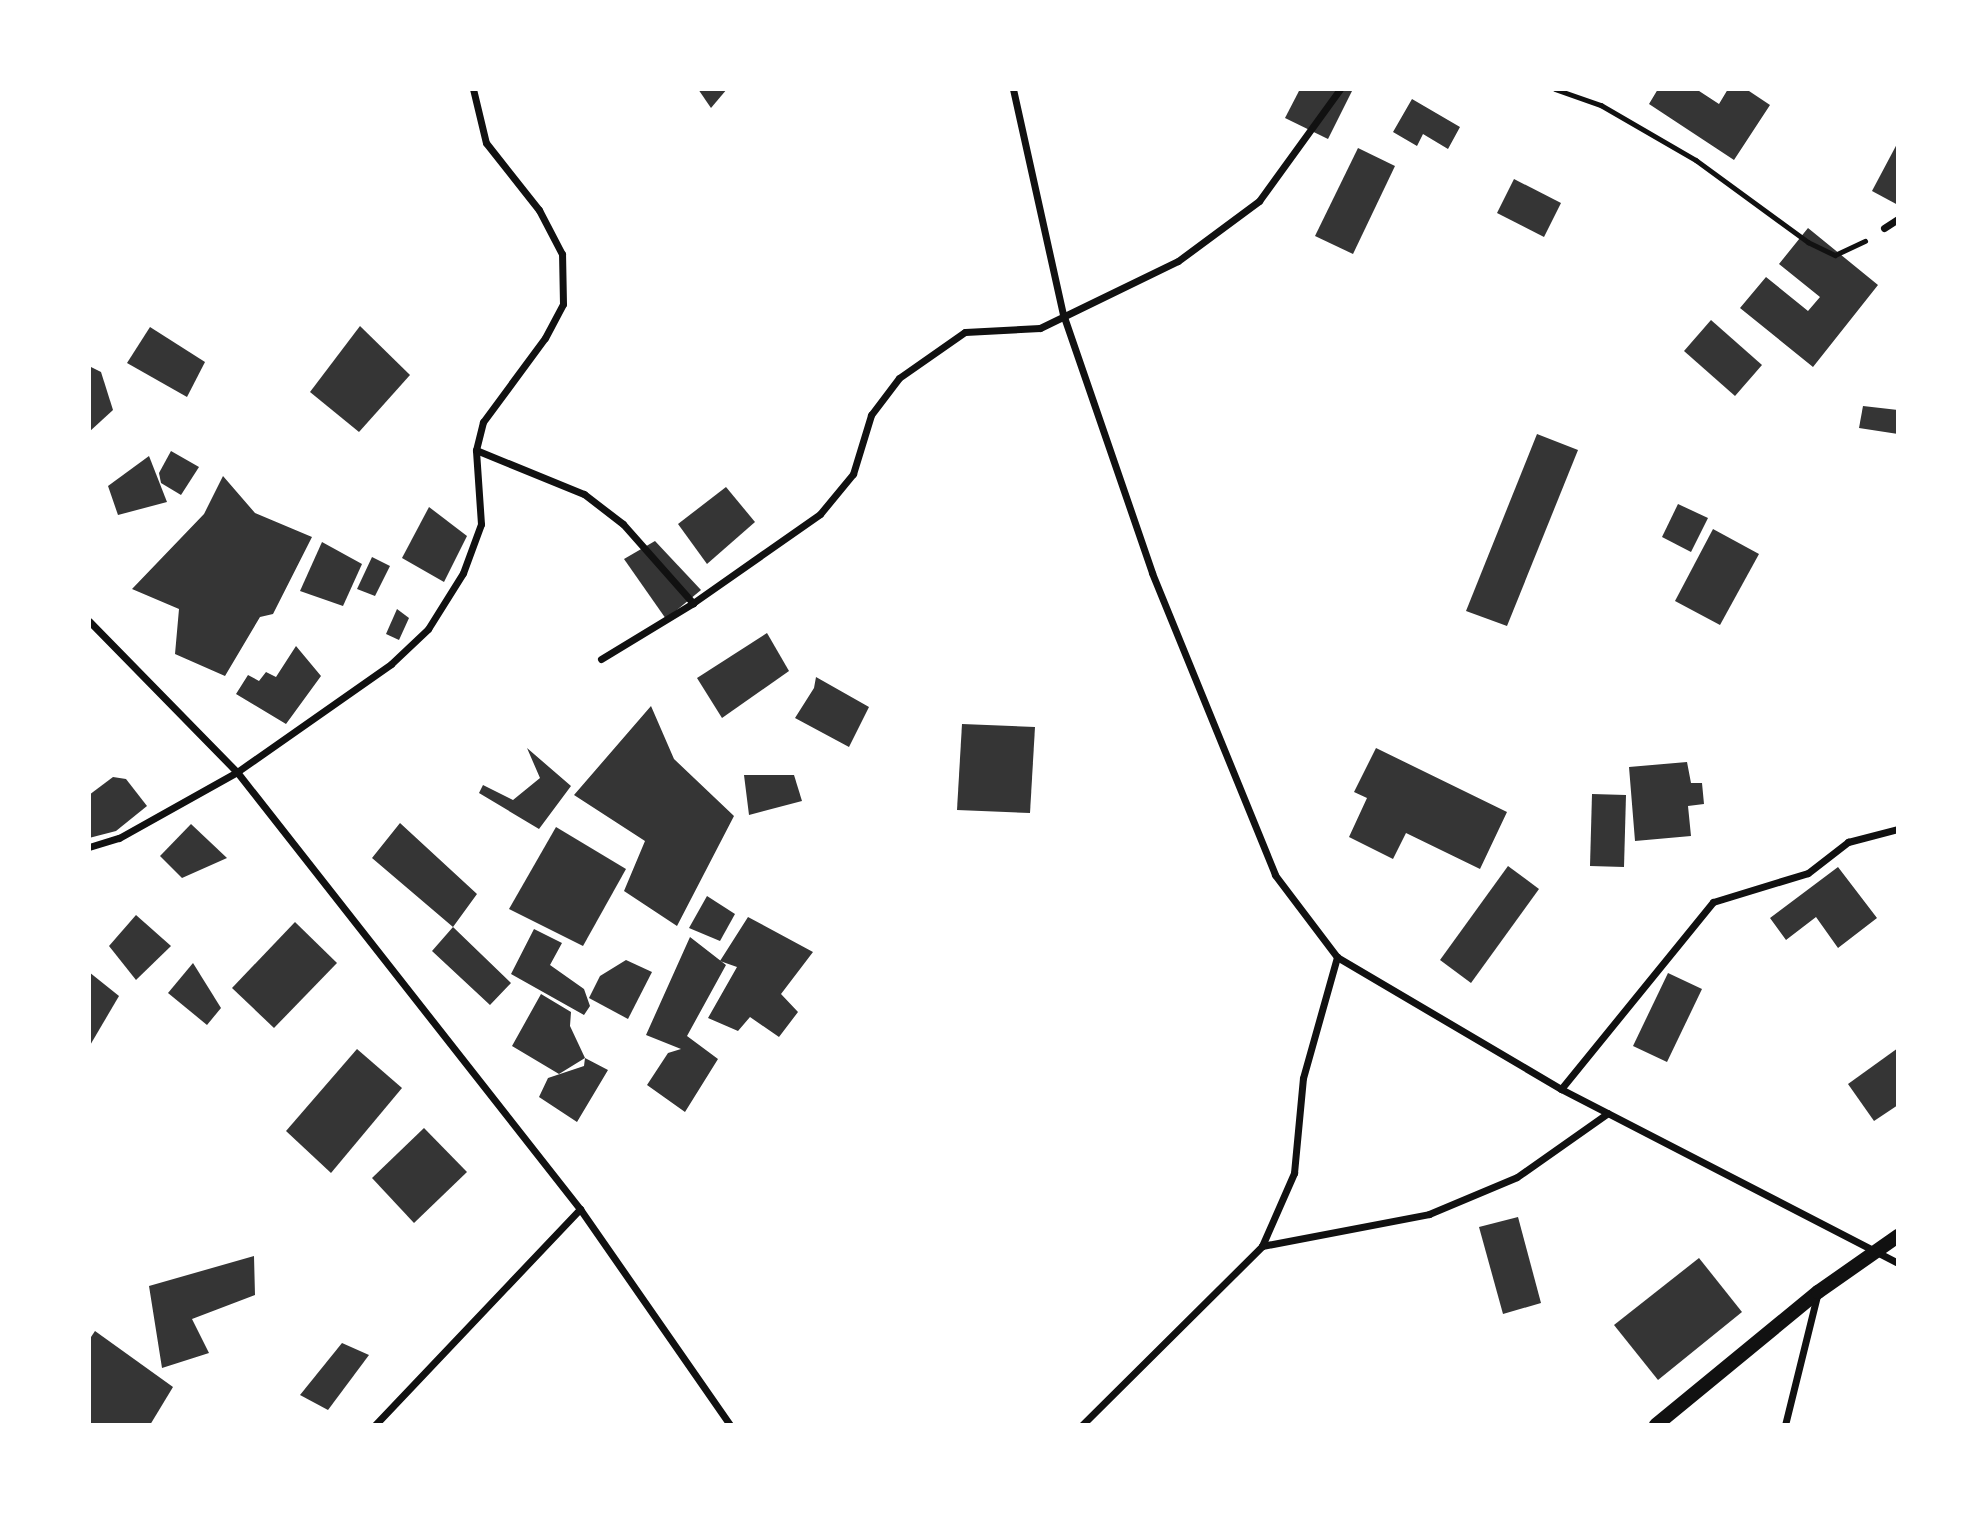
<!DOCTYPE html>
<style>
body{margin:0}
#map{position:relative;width:1987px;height:1514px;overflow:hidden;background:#fff;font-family:Roboto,sans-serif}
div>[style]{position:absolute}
.building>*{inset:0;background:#353535}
.path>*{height:4.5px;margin:-2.25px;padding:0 2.25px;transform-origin:2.25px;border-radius:2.25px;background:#111}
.minor>*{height:7px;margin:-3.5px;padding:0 3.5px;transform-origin:3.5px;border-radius:3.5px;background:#111}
.secondary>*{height:14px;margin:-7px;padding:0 7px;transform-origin:7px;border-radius:7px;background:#111}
span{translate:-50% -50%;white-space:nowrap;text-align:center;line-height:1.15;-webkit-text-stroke:7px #fff;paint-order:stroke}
.frame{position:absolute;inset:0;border:91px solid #fff;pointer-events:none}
</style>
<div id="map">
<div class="building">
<div style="clip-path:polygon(698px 89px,727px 89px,711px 108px)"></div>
<div style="clip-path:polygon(1300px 89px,1353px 89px,1328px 139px,1285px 118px)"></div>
<div style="clip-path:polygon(1658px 89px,1696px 89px,1719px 104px,1728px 89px,1746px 89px,1770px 105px,1734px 160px,1649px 104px)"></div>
<div style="clip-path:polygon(1412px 99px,1460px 127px,1448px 149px,1423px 134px,1417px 146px,1393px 132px)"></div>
<div style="clip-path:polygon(1898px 142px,1898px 205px,1872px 191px)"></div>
<div style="clip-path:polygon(1358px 148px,1395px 166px,1353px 254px,1315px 236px)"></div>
<div style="clip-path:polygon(1514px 179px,1561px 203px,1544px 237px,1497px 213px)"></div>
<div style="clip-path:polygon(1808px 228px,1878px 285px,1813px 367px,1740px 308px,1766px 277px,1808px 311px,1820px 297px,1779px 264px)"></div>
<div style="clip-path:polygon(1711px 320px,1762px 365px,1735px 396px,1684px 351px)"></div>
<div style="clip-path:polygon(360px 326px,410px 375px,359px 432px,310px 392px)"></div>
<div style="clip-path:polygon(150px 327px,205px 362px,187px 397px,127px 363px)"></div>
<div style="clip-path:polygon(89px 366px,101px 372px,113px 410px,89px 432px)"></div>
<div style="clip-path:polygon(1863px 406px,1898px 410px,1898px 434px,1859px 428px)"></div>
<div style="clip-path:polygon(1537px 434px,1578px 450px,1507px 626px,1466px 611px)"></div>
<div style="clip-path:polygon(171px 451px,199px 467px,181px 495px,161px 483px,159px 473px)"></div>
<div style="clip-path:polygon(149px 456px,167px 502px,118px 515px,108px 486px)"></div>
<div style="clip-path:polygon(223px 476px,255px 513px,312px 537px,273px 614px,260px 617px,225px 676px,175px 654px,179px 609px,132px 589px,204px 514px)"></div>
<div style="clip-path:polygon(726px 487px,755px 522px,707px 564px,678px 524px)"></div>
<div style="clip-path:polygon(1678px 504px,1708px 518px,1691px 552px,1662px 537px)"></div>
<div style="clip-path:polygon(429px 507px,467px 536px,444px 582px,402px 558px)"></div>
<div style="clip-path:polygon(1713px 529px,1759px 554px,1720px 625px,1675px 601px)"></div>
<div style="clip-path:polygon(655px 541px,701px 590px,666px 619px,624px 559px)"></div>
<div style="clip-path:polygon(322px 542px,362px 564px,343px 606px,300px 591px)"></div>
<div style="clip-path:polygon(372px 557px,390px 566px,375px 596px,357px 589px)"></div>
<div style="clip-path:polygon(397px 609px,409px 618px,399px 640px,386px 634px)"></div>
<div style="clip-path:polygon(767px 633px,789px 671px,722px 718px,697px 678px)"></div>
<div style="clip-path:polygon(296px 646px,321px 676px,286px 724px,236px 694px,248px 675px,259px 681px,266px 672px,276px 677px)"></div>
<div style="clip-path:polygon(816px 677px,869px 707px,849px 747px,795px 718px,814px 688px)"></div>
<div style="clip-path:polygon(651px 706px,674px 759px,734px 816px,677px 926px,624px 891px,645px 841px,574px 795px)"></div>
<div style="clip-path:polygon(962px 724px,1035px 727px,1030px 813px,957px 810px)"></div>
<div style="clip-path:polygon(527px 748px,571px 786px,539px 829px,479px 793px,483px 785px,513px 800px,540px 778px)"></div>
<div style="clip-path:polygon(1376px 748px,1507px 812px,1480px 869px,1406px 833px,1393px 859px,1349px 837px,1367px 798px,1354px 792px)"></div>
<div style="clip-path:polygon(1687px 762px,1691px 783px,1702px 783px,1704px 804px,1688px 806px,1691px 836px,1635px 841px,1629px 767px)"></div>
<div style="clip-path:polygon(744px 775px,794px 775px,802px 801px,749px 815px)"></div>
<div style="clip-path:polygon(113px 777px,126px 779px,147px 806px,116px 831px,89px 838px,89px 795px)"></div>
<div style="clip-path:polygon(1592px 794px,1626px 795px,1624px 867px,1590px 866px)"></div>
<div style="clip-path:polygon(400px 823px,477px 894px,453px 927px,511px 983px,490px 1005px,432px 951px,453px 927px,372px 858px)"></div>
<div style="clip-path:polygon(191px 824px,227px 858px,182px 878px,160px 856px)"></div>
<div style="clip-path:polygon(556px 827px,626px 869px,583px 946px,509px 909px)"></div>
<div style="clip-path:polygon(1508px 866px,1539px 889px,1471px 983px,1440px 960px)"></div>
<div style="clip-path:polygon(1838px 867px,1877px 918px,1838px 948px,1816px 917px,1786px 940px,1770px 918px)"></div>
<div style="clip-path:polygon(707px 896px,735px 914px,720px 941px,689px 928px)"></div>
<div style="clip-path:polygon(136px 915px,171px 946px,136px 980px,109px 946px)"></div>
<div style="clip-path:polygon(748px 917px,813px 952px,781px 994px,798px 1012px,779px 1037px,750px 1017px,738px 1031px,708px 1018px,737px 967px,720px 961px)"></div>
<div style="clip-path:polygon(295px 922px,337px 963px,274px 1028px,232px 988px)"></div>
<div style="clip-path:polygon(534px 929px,562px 943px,550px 965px,584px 989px,590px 1006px,584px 1015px,511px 974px)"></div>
<div style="clip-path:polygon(690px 937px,726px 965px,687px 1036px,718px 1059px,685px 1112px,647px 1085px,668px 1053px,681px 1049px,646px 1035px)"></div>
<div style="clip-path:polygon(626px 960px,652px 972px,628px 1019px,589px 998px,600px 976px)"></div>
<div style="clip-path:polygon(193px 963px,221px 1008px,207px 1025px,168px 993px)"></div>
<div style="clip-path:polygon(89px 972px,119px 996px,89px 1047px)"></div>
<div style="clip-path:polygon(1668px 973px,1702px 989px,1667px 1062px,1633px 1046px)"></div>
<div style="clip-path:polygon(541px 994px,571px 1012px,570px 1026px,585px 1058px,559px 1074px,512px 1046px)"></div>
<div style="clip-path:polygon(1898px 1048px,1898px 1105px,1874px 1121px,1848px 1084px)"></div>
<div style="clip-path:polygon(357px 1049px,402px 1088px,331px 1173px,286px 1131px)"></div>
<div style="clip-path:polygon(585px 1058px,608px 1070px,577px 1122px,539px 1097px,548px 1078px,584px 1066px)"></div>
<div style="clip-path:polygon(424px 1128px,467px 1172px,414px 1223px,372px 1178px)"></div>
<div style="clip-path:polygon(1518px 1217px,1541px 1303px,1503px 1314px,1479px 1227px)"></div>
<div style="clip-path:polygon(254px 1256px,255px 1295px,192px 1319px,209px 1353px,162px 1368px,149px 1286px)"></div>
<div style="clip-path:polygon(1699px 1258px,1742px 1312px,1658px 1380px,1614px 1325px)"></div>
<div style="clip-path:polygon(95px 1331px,173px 1387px,150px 1425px,89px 1425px,89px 1340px)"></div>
<div style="clip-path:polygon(342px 1343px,369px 1355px,328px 1410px,300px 1395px)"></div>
</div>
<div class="path">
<div style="left:1555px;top:89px;width:49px;rotate:19.2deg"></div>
<div style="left:1601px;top:105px;width:110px;rotate:30.1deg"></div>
<div style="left:1696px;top:160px;width:139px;rotate:36.2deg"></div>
<div style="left:1808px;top:242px;width:30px;rotate:26deg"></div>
<div style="left:1835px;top:255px;width:33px;rotate:-25deg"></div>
</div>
<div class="minor">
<div style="left:1013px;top:89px;width:230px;rotate:77.5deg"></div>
<div style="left:1063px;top:314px;width:274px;rotate:71deg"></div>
<div style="left:1152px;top:573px;width:326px;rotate:67.8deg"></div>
<div style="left:1275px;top:875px;width:103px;rotate:52.9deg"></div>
<div style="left:1337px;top:957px;width:260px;rotate:30.5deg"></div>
<div style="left:1561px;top:1089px;width:379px;rotate:27.3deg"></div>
<div style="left:1884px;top:228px;width:17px;rotate:-33deg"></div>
<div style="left:476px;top:450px;width:117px;rotate:22.2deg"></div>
<div style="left:584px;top:494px;width:49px;rotate:37.6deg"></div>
<div style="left:623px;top:524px;width:106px;rotate:48.5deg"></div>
<div style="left:89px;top:621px;width:211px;rotate:45.6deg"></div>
<div style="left:237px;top:772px;width:556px;rotate:51.87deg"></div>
<div style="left:580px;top:1209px;width:263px;rotate:55.2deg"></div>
<div style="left:601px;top:659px;width:108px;rotate:-31.3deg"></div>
<div style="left:693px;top:603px;width:155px;rotate:-35deg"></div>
<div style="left:820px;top:514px;width:52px;rotate:-50.5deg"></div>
<div style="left:853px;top:474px;width:62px;rotate:-73deg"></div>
<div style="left:871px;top:415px;width:46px;rotate:-52.9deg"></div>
<div style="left:899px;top:378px;width:80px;rotate:-34.9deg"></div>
<div style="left:965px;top:332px;width:75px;rotate:-3.1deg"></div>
<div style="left:1040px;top:328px;width:153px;rotate:-25.9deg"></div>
<div style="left:1178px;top:261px;width:101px;rotate:-36.5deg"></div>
<div style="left:1259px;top:201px;width:138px;rotate:-54.1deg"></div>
<div style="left:89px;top:847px;width:31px;rotate:-17deg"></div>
<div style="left:119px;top:838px;width:135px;rotate:-29.2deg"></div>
<div style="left:237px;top:772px;width:188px;rotate:-35deg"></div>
<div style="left:391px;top:664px;width:51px;rotate:-43.4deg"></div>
<div style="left:428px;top:629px;width:66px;rotate:-58deg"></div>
<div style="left:463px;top:573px;width:52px;rotate:-69.8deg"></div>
<div style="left:481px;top:524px;width:74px;rotate:-93.9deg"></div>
<div style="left:476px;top:450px;width:29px;rotate:-76deg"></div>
<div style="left:483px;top:422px;width:104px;rotate:-53.6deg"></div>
<div style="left:545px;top:338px;width:38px;rotate:-62deg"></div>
<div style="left:563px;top:304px;width:50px;rotate:-91.1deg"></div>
<div style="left:562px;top:254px;width:50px;rotate:-117.6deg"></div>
<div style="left:539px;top:210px;width:85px;rotate:-128.3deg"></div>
<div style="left:486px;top:143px;width:56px;rotate:-103.5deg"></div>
<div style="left:1561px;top:1089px;width:241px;rotate:-50.9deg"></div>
<div style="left:1713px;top:902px;width:99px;rotate:-17deg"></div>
<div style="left:1808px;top:873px;width:51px;rotate:-37.8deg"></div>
<div style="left:1848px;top:842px;width:52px;rotate:-14.6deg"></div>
<div style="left:1262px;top:1246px;width:170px;rotate:-10.8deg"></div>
<div style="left:1429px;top:1214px;width:95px;rotate:-22.8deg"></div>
<div style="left:1517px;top:1177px;width:111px;rotate:-35.1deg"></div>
<div style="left:375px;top:1425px;width:298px;rotate:-46.5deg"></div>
<div style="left:1082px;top:1425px;width:254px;rotate:-44.8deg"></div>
<div style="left:1262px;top:1246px;width:80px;rotate:-66.3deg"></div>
<div style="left:1294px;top:1173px;width:95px;rotate:-84.6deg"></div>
<div style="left:1303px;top:1078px;width:126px;rotate:-74.3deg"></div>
<div style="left:1785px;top:1425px;width:133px;rotate:-76.1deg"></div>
</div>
<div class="secondary">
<div style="left:1656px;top:1425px;width:210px;rotate:-39.4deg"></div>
<div style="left:1818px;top:1292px;width:98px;rotate:-35deg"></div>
</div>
<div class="frame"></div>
</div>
